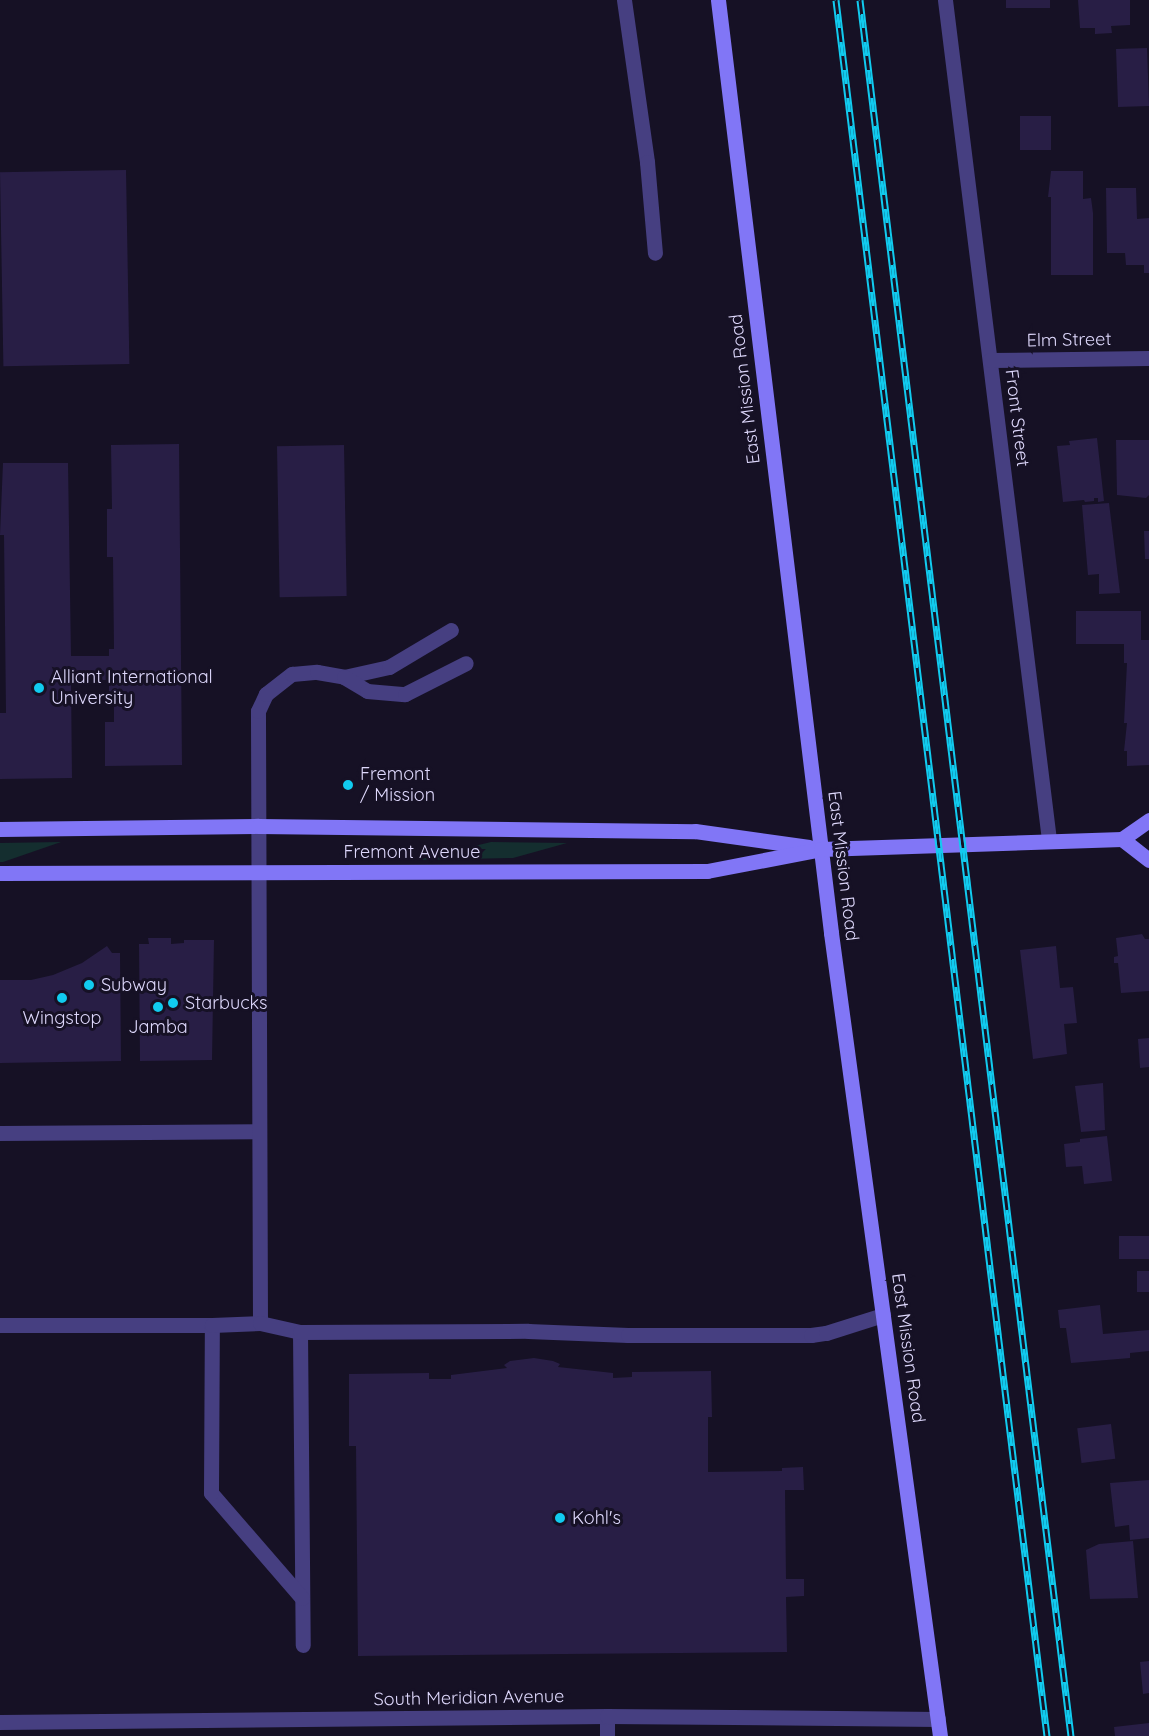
<!DOCTYPE html>
<html>
<head>
<meta charset="utf-8">
<style>
	body { margin:0 }
	#map { position:relative; width:1149px; height:1736px; overflow:hidden; background:#161125; font-family:Quicksand,sans-serif }
	div>[style] { position:absolute }
	.green>* { inset:0; background:#142e2f }
	.building>* { inset:0; background:#281e45; transform-origin:0 0 }
	.lane>* { height:15px; margin:-7.5px; padding:0 7.5px; transform-origin:7.5px; border-radius:7.5px; background:#463f81 }
	.street>* { height:15px; margin:-7.5px; padding:0 7.5px; transform-origin:7.5px; border-radius:7.5px; background:#463f81 }
	.secondary>* { height:15px; margin:-7.5px; padding:0 7.5px; transform-origin:7.5px; border-radius:7.5px; background:#8176f6 }
	.rail>* { height:7px; margin-top:-3.5px; transform-origin:0; background:repeating-linear-gradient(90deg,#161125 0 14px,#11cbef 0 28px); box-sizing:border-box; border-block:2px solid #11cbef }
	.dots>* { width:16px; height:16px; translate:-50% -50%; box-sizing:border-box; border:3px solid #161125; border-radius:50% }
	span { translate:-50% -50%; white-space:nowrap; text-align:center; line-height:1.15; -webkit-text-stroke:6px #161125; paint-order:stroke }
	.street-label { font-size:18px; color:#ded8fc }
	.poi-label { font-size:18px; color:#ded8fc }
	.left { translate:0 -50%; text-align:left }
</style>
</head>
<body>
<div id="map">
	<div class="green">
		<i style="clip-path:polygon(61px 842px,3px 862px,0 862px,0 843px)"></i>
		<i style="clip-path:polygon(491px 842px,567px 843px,513px 858px,417px 860px)"></i>
	</div>
	<div class="building">
		<i style="left:1006px;top:0;width:44px;height:8px"></i>
		<i style="clip-path:polygon(1078px 0,1130px 0,1130px 25px,1111px 26px,1112px 33px,1095px 34px,1095px 28px,1080px 28px)"></i>
		<i style="left:1147px;top:48px;width:58px;height:31px;rotate:88deg"></i>
		<i style="left:1020px;top:116px;width:31px;height:34px"></i>
		<i style="left:126px;top:170px;width:194px;height:126px;rotate:89deg"></i>
		<i style="clip-path:polygon(1051px 171px,1083px 171px,1083px 199px,1091px 198px,1093px 213px,1093px 275px,1051px 275px,1051px 197px,1048px 197px)"></i>
		<i style="clip-path:polygon(1106px 188px,1136px 188px,1137px 219px,1149px 218px,1149px 273px,1144px 273px,1144px 265px,1126px 265px,1125px 253px,1107px 253px)"></i>
		<i style="clip-path:polygon(1097px 438px,1104px 501px,1098px 502px,1098px 498px,1094px 498px,1094px 501px,1085px 502px,1084px 500px,1063px 502px,1057px 446px,1070px 445px,1069px 441px)"></i>
		<i style="clip-path:polygon(1116px 440px,1149px 440px,1149px 495px,1146px 498px,1117px 495px)"></i>
		<i style="clip-path:polygon(179px 444px,182px 765px,105px 766px,105px 722px,114px 722px,114px 694px,109px 694px,109px 680px,71px 680px,72px 778px,0 779px,0 713px,6px 713px,4px 535px,0 535px,3px 463px,68px 463px,71px 656px,109px 656px,109px 649px,114px 649px,113px 557px,107px 557px,107px 509px,112px 509px,111px 445px)"></i>
		<i style="left:344px;top:445px;width:151px;height:67px;rotate:89deg"></i>
		<i style="clip-path:polygon(1109px 503px,1120px 593px,1099px 594px,1099px 574px,1088px 575px,1082px 505px)"></i>
		<i style="clip-path:polygon(1144px 531px,1149px 531px,1149px 559px,1145px 559px)"></i>
		<i style="clip-path:polygon(1076px 611px,1141px 611px,1141px 640px,1149px 640px,1149px 765px,1127px 766px,1127px 751px,1124px 751px,1127px 723px,1124px 723px,1127px 663px,1124px 663px,1124px 644px,1076px 644px)"></i>
		<i style="clip-path:polygon(1142px 934px,1145px 939px,1149px 939px,1149px 991px,1121px 993px,1118px 963px,1114px 963px,1114px 957px,1118px 956px,1116px 938px)"></i>
		<i style="clip-path:polygon(148px 938px,171px 938px,171px 944px,184px 943px,184px 940px,214px 940px,212px 1060px,140px 1061px,139px 944px,149px 944px)"></i>
		<i style="clip-path:polygon(107px 946px,112px 953px,120px 953px,121px 1061px,0 1063px,0 980px,31px 980px,53px 975px,82px 963px)"></i>
		<i style="clip-path:polygon(1056px 946px,1060px 988px,1073px 987px,1077px 1023px,1064px 1024px,1067px 1054px,1033px 1059px,1020px 950px)"></i>
		<i style="clip-path:polygon(1149px 1038px,1149px 1067px,1140px 1068px,1138px 1039px)"></i>
		<i style="clip-path:polygon(1103px 1083px,1105px 1130px,1081px 1132px,1075px 1086px)"></i>
		<i style="clip-path:polygon(1107px 1136px,1112px 1181px,1084px 1184px,1082px 1166px,1066px 1167px,1064px 1144px,1080px 1142px,1080px 1139px)"></i>
		<i style="left:1149px;top:1236px;width:23px;height:30px;rotate:90deg"></i>
		<i style="left:1149px;top:1271px;width:21px;height:12px;rotate:90deg"></i>
		<i style="clip-path:polygon(1100px 1305px,1103px 1334px,1149px 1330px,1149px 1351px,1130px 1353px,1130px 1358px,1071px 1363px,1066px 1328px,1060px 1328px,1058px 1310px)"></i>
		<i style="clip-path:polygon(534px 1358px,553px 1361px,560px 1364px,558px 1367px,613px 1373px,613px 1378px,632px 1377px,632px 1372px,711px 1371px,712px 1417px,708px 1417px,708px 1472px,782px 1471px,782px 1468px,803px 1467px,804px 1490px,785px 1490px,786px 1579px,804px 1579px,804px 1596px,786px 1597px,787px 1652px,358px 1656px,356px 1446px,349px 1446px,349px 1374px,429px 1373px,429px 1379px,451px 1379px,451px 1375px,507px 1368px,504px 1365px,510px 1361px)"></i>
		<i style="left:1111px;top:1424px;width:35px;height:34px;rotate:83deg"></i>
		<i style="clip-path:polygon(1149px 1480px,1149px 1538px,1130px 1540px,1129px 1525px,1115px 1527px,1110px 1483px)"></i>
		<i style="clip-path:polygon(1133px 1541px,1138px 1598px,1090px 1599px,1086px 1550px,1099px 1544px)"></i>
		<i style="clip-path:polygon(1149px 1661px,1149px 1693px,1143px 1694px,1140px 1662px)"></i>
		<i style="clip-path:polygon(1149px 1723px,1149px 1736px,1115px 1736px,1114px 1727px)"></i>
	</div>
	<div class="lane">
		<i style="left:624px;top:0;width:164px;rotate:81.9deg"></i>
		<i style="left:647px;top:162px;width:91px;rotate:85deg"></i>
		<i style="left:344px;top:677px;width:46px;rotate:-12.5deg"></i>
		<i style="left:389px;top:667px;width:72px;rotate:-30.8deg"></i>
		<i style="left:0;top:1133px;width:258px;rotate:-0.4deg"></i>
		<i style="left:260px;top:1323px;width:612px;rotate:-90.19deg"></i>
		<i style="left:258px;top:711px;width:19px;rotate:-65deg"></i>
		<i style="left:266px;top:694px;width:33px;rotate:-38deg"></i>
		<i style="left:292px;top:674px;width:25px;rotate:-5deg"></i>
		<i style="left:317px;top:672px;width:27px;rotate:10deg"></i>
		<i style="left:344px;top:677px;width:27px;rotate:31deg"></i>
		<i style="left:367px;top:691px;width:38px;rotate:5deg"></i>
		<i style="left:405px;top:694px;width:68px;rotate:-26.9deg"></i>
		<i style="left:0;top:1325px;width:212px"></i>
		<i style="left:300px;top:1332px;width:313px;rotate:89.5deg"></i>
		<i style="left:302px;top:1598px;width:139px;rotate:-130.9deg"></i>
		<i style="left:211px;top:1493px;width:168px;rotate:-89.7deg"></i>
		<i style="left:212px;top:1325px;width:48px;rotate:-2.4deg"></i>
		<i style="left:260px;top:1323px;width:41px;rotate:12.7deg"></i>
		<i style="left:300px;top:1332px;width:228px;rotate:-0.3deg"></i>
		<i style="left:528px;top:1331px;width:100px;rotate:2.3deg"></i>
		<i style="left:628px;top:1335px;width:183px"></i>
		<i style="left:811px;top:1335px;width:15px;rotate:-8deg"></i>
		<i style="left:826px;top:1333px;width:60px;rotate:-17.5deg"></i>
		<i style="left:607px;top:1736px;width:20px;rotate:-90deg"></i>
	</div>
	<div class="street">
		<i style="left:945px;top:0;width:846px;rotate:82.94deg"></i>
		<i style="left:990px;top:360px;width:159px;rotate:-0.7deg"></i>
		<i style="left:0;top:1722px;width:607px;rotate:-0.57deg"></i>
		<i style="left:607px;top:1716px;width:331px;rotate:0.5deg"></i>
	</div>
	<div class="secondary">
		<i style="left:718px;top:0;width:940px;rotate:83.09deg"></i>
		<i style="left:831px;top:933px;width:810px;rotate:82.27deg"></i>
		<i style="left:0;top:829px;width:258px;rotate:-0.7deg"></i>
		<i style="left:258px;top:826px;width:437px;rotate:0.7deg"></i>
		<i style="left:695px;top:831px;width:115px;rotate:8deg"></i>
		<i style="left:1122px;top:839px;width:34px;rotate:38deg"></i>
		<i style="left:0;top:873px;width:707px;rotate:-0.16deg"></i>
		<i style="left:707px;top:871px;width:116px;rotate:-10.9deg"></i>
		<i style="left:821px;top:849px;width:301px;rotate:-1.9deg"></i>
		<i style="left:1122px;top:839px;width:33px;rotate:-35deg"></i>
	</div>
	<div class="rail">
		<i style="left:836px;top:0;width:1749px;rotate:83.07deg"></i>
		<i style="left:860px;top:0;width:1749px;rotate:83.07deg"></i>
	</div>
	<div class="dots">
		<i style="left:39px;top:688px;background:#11cbef"></i>
		<i style="left:348px;top:785px;background:#11cbef"></i>
		<i style="left:89px;top:985px;background:#11cbef"></i>
		<i style="left:62px;top:998px;background:#11cbef"></i>
		<i style="left:173px;top:1003px;background:#11cbef"></i>
		<i style="left:158px;top:1007px;background:#11cbef"></i>
		<i style="left:560px;top:1518px;background:#11cbef"></i>
	</div>
	<div class="street-label">
		<span style="left:1069px;top:340px;rotate:-1deg">Elm Street</span>
		<span style="left:745px;top:389px;rotate:-97deg">East Mission Road</span>
		<span style="left:1017px;top:418px;rotate:83deg">Front Street</span>
		<span style="left:412px;top:852px">Fremont Avenue</span>
		<span style="left:843px;top:866px;rotate:83deg">East Mission Road</span>
		<span style="left:908px;top:1348px;rotate:82deg">East Mission Road</span>
		<span style="left:469px;top:1698px;rotate:-1deg">South Meridian Avenue</span>
	</div>
	<div class="poi-label">
		<span class="left" style="left:51px;top:688px">Alliant International<br>University</span>
		<span class="left" style="left:360px;top:785px">Fremont<br>/ Mission</span>
		<span class="left" style="left:101px;top:985px">Subway</span>
		<span class="left" style="left:185px;top:1003px">Starbucks</span>
		<span style="left:62px;top:1018px">Wingstop</span>
		<span style="left:158px;top:1027px">Jamba</span>
		<span class="left" style="left:572px;top:1518px">Kohl's</span>
	</div>
</div>
</body>
</html>
